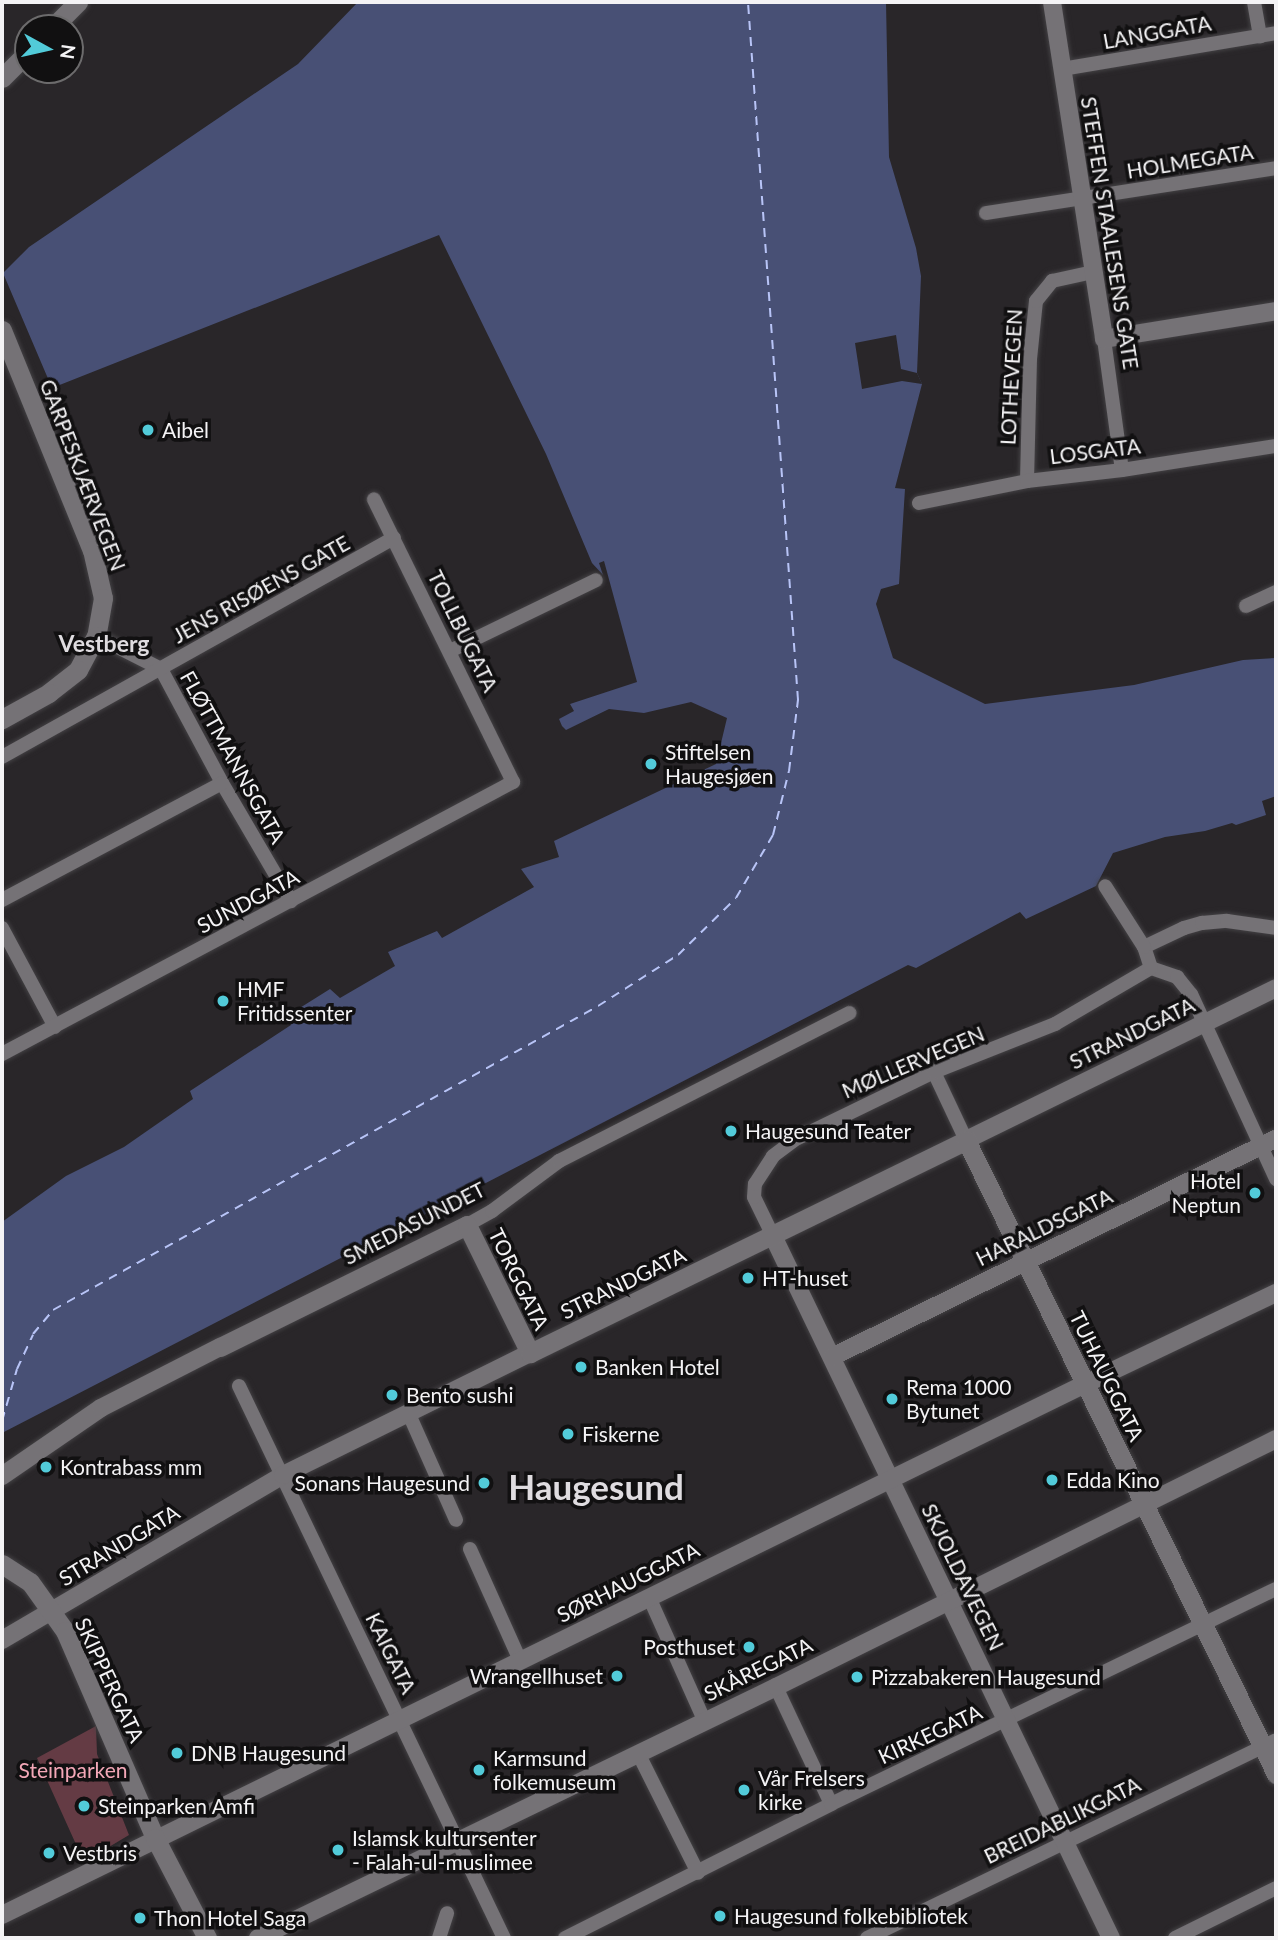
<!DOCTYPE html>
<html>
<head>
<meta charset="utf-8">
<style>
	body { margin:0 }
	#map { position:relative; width:1278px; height:1940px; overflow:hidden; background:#292629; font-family:Lato,sans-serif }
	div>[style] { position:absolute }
	.green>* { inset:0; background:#643b44 }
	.water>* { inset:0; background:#485075 }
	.pier>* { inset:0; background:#292629 }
	.ferry>* { height:2px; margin-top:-1px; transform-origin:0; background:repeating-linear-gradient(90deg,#b8c4f7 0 9px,transparent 0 16px) }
	.roads { filter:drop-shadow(0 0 2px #434144) drop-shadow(0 0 2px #434144) }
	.minor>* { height:14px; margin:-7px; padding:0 7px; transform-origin:7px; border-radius:7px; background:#757276 }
	.tertiary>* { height:18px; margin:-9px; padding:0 9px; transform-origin:9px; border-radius:9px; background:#757276 }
	.secondary>* { height:19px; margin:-9.5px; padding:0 9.5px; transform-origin:9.5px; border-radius:9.5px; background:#757276 }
	.dots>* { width:19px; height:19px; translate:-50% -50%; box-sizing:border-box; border:4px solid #111011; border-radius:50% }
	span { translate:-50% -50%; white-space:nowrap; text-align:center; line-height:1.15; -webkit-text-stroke:7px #111011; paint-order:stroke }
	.street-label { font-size:21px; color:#f4f3f5 }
	.poi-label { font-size:21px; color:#f4f3f5 }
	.left { translate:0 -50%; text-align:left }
	.right { translate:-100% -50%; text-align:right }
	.park-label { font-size:21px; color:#f3a7b7 }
	.neighbourhood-label { font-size:23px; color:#dfdce0; font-weight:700 }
	.town-label { font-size:35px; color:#dfdce0; font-weight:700 }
	.frame { position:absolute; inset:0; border:4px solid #f4f3f5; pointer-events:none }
	.north { position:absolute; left:14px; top:14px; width:70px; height:70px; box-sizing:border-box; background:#111011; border:2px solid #6c6b6c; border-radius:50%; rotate:98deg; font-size:19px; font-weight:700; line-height:28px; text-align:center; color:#f4f3f5 }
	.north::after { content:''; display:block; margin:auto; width:24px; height:32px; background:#52cbd9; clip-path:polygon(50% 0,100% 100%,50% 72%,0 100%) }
</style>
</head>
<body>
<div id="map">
	<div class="green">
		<i style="clip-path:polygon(96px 1726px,97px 1754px,129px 1835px,84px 1862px,37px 1758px)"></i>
	</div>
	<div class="water">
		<i style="clip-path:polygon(358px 2px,886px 2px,889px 157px,916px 248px,921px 276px,917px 373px,922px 384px,895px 488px,905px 489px,899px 584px,881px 589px,876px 604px,893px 658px,985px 704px,1134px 685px,1243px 660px,1276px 658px,1276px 796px,1262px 801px,1266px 815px,1236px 825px,1232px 823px,1205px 831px,1165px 837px,1113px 853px,1096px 886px,1026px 919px,1020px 912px,916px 968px,908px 965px,2px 1433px,2px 1222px,66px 1176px,124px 1147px,193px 1099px,190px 1091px,291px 1025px,287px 1016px,330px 989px,340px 998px,395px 966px,388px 952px,437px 931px,442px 938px,534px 887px,521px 869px,559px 857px,554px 841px,716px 764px,727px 718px,691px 702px,644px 713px,609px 709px,566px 730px,562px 726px,559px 719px,574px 711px,570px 704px,637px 682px,604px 561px,599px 563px,603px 575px,592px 563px,546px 454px,439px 235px,52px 388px,3px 273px,29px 247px,298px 64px)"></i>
	</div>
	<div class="pier">
		<i style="clip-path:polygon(896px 335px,901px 369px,917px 373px,922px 384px,902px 381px,862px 389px,855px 343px)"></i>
	</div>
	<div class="ferry">
		<i style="left:2px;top:1421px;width:54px;rotate:-73.9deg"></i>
		<i style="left:17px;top:1369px;width:38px;rotate:-65deg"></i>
		<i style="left:33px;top:1334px;width:31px;rotate:-50deg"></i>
		<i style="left:53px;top:1310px;width:624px;rotate:-29.15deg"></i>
		<i style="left:598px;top:1006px;width:95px;rotate:-32.5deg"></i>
		<i style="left:678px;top:955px;width:81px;rotate:-44.5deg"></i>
		<i style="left:736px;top:898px;width:73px;rotate:-59.6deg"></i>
		<i style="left:773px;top:835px;width:66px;rotate:-76deg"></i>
		<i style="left:789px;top:771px;width:72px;rotate:-82.8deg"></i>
		<i style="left:798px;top:700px;width:700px;rotate:-94.1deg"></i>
	</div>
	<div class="roads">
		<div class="minor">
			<i style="left:1254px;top:2px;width:35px;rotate:80deg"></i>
			<i style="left:1062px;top:69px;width:217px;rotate:-9.5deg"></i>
			<i style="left:986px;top:213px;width:293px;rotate:-8.8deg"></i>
			<i style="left:1104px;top:339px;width:132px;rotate:82.2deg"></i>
			<i style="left:1027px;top:481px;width:122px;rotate:-88.6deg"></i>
			<i style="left:1030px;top:359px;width:58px;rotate:-84.1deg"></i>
			<i style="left:1036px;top:301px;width:26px;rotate:-51deg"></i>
			<i style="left:1052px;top:281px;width:42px;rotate:-12.4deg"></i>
			<i style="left:919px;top:503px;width:110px;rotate:-11.5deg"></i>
			<i style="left:1027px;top:481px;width:96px;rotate:-6.6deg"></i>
			<i style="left:1122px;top:470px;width:156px;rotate:-8.9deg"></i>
			<i style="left:1246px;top:606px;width:33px;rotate:-25deg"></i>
			<i style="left:96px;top:636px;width:73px;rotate:26.9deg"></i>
			<i style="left:450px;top:651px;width:162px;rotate:-25.9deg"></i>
			<i style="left:161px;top:669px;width:129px;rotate:61.8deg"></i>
			<i style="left:222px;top:783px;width:137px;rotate:59.7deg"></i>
			<i style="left:2px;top:757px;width:449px;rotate:-29.2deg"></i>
			<i style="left:2px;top:900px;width:249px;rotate:-28deg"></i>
			<i style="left:2px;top:928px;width:112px;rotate:61.8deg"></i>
			<i style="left:1144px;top:947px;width:44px;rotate:-25.4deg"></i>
			<i style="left:1184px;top:928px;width:19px;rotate:-16deg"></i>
			<i style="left:1202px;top:923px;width:25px;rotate:-5deg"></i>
			<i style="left:1227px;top:921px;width:49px;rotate:8.1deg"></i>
			<i style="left:1151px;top:968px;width:28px;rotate:19deg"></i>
			<i style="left:1177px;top:977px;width:22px;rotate:51deg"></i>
			<i style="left:1191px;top:994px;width:204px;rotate:65.3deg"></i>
			<i style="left:2px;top:1054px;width:579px;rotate:-28.03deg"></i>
			<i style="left:513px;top:782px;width:315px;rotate:-116.2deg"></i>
			<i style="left:934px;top:1072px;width:75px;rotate:64.8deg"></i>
			<i style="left:467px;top:1225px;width:29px;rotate:-29deg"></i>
			<i style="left:492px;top:1211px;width:84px;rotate:-36.7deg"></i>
			<i style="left:559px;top:1161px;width:326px;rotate:-27deg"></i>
			<i style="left:773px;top:1236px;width:43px;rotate:-116deg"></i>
			<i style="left:754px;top:1197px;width:13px;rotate:-86deg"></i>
			<i style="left:755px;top:1184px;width:33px;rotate:-57deg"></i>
			<i style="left:773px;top:1156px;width:26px;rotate:-37deg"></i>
			<i style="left:794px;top:1140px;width:156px;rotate:-25.9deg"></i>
			<i style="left:934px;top:1072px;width:130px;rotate:-21.6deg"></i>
			<i style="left:1055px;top:1024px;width:111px;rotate:-30.3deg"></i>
			<i style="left:1151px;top:968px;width:22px;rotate:-108deg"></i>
			<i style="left:1144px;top:947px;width:72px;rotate:-122.6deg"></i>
			<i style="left:239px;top:1386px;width:612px;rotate:64.36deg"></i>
			<i style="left:408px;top:1412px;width:118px;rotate:66deg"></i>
			<i style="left:470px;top:1549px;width:122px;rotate:65.8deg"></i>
			<i style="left:649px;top:1597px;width:135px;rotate:65.9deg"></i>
			<i style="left:776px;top:1687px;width:129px;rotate:64.8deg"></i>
			<i style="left:638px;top:1753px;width:134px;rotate:63.4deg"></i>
			<i style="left:439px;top:1938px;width:26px;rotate:-72deg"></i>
			<i style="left:565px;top:1938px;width:298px;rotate:-26.7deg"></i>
			<i style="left:831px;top:1804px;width:494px;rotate:-25.8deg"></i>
			<i style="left:867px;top:1938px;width:454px;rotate:-25.8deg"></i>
			<i style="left:1175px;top:1938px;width:113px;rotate:-26.3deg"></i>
		</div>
		<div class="tertiary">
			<i style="left:1052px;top:2px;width:341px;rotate:81.2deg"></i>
			<i style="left:1104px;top:339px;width:174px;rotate:-9.2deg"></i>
			<i style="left:966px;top:1140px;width:345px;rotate:-26.1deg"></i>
			<i style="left:773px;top:1236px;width:779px;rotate:64.29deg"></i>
			<i style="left:832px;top:1357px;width:495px;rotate:-26.2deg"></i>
			<i style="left:2px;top:1476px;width:120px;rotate:-34.5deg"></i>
			<i style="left:101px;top:1408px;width:134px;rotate:-27.1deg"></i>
			<i style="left:2px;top:1640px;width:326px;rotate:-30.4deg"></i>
			<i style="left:283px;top:1475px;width:275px;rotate:-26.3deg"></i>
			<i style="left:2px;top:1915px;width:1206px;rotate:-26.12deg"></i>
			<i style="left:1085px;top:1384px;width:212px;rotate:-25.5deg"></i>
			<i style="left:258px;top:1938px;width:576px;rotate:-25.85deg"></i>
			<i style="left:776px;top:1687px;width:558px;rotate:-26.38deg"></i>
		</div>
		<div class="secondary">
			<i style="left:52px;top:28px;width:37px;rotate:-45deg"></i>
			<i style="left:2px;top:78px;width:37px;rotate:-45deg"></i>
			<i style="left:2px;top:330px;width:238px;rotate:67.8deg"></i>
			<i style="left:92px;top:550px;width:49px;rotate:77.1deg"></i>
			<i style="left:103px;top:598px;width:39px;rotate:100deg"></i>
			<i style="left:96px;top:636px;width:38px;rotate:118deg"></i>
			<i style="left:78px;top:670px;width:37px;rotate:142deg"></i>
			<i style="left:49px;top:693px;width:54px;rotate:151deg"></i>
			<i style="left:220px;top:1347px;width:275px;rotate:-26.3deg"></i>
			<i style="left:467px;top:1225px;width:143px;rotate:63.8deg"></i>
			<i style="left:530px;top:1353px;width:485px;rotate:-26deg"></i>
			<i style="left:966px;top:1140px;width:706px;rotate:63.94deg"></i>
			<i style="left:2px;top:1564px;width:33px;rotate:33deg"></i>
			<i style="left:30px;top:1582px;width:60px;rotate:54.5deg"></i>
			<i style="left:65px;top:1631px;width:226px;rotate:66.5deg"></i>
			<i style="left:155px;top:1838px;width:113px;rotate:62.5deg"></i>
		</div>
	</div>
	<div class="dots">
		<i style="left:148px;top:430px;background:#52cbd9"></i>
		<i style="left:651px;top:764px;background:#52cbd9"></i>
		<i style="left:223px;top:1001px;background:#52cbd9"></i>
		<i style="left:731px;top:1131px;background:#52cbd9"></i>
		<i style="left:1255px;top:1193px;background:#52cbd9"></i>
		<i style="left:748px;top:1278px;background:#52cbd9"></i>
		<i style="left:581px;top:1367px;background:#52cbd9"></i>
		<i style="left:392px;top:1395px;background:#52cbd9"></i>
		<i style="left:892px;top:1399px;background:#52cbd9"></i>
		<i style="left:568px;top:1434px;background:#52cbd9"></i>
		<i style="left:46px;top:1467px;background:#52cbd9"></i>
		<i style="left:1052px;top:1480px;background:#52cbd9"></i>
		<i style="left:484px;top:1483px;background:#52cbd9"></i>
		<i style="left:749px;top:1647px;background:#52cbd9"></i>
		<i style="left:617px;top:1676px;background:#52cbd9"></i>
		<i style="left:857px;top:1677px;background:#52cbd9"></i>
		<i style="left:177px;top:1753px;background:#52cbd9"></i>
		<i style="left:479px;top:1770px;background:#52cbd9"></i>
		<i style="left:744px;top:1790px;background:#52cbd9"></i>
		<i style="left:84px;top:1806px;background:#52cbd9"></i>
		<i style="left:338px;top:1850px;background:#52cbd9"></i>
		<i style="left:49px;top:1853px;background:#52cbd9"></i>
		<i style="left:720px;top:1916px;background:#52cbd9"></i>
		<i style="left:140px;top:1918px;background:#52cbd9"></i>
	</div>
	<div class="street-label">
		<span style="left:1157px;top:32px;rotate:-10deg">LANGGATA</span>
		<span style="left:1190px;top:161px;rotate:-9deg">HOLMEGATA</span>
		<span style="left:1110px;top:233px;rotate:81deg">STEFFEN STAALESENS GATE</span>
		<span style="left:1011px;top:377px;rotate:-87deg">LOTHEVEGEN</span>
		<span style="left:1095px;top:451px;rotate:-7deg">LOSGATA</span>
		<span style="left:83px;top:475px;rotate:69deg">GARPESKJÆRVEGEN</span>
		<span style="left:261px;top:589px;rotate:-29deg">JENS RISØENS GATE</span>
		<span style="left:463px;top:631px;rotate:64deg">TOLLBUGATA</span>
		<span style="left:233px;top:757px;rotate:61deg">FLØTTMANNSGATA</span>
		<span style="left:248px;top:901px;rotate:-28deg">SUNDGATA</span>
		<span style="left:1132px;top:1033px;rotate:-26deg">STRANDGATA</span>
		<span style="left:913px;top:1062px;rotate:-23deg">MØLLERVEGEN</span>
		<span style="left:414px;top:1223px;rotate:-27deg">SMEDASUNDET</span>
		<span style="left:1044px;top:1227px;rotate:-26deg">HARALDSGATA</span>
		<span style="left:519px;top:1279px;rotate:64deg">TORGGATA</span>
		<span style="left:623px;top:1283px;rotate:-26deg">STRANDGATA</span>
		<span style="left:1107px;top:1376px;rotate:64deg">TUHAUGGATA</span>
		<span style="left:119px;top:1545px;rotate:-31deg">STRANDGATA</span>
		<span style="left:963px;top:1577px;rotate:64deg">SKJOLDAVEGEN</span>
		<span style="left:628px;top:1582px;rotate:-26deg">SØRHAUGGATA</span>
		<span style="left:391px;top:1653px;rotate:64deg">KAIGATA</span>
		<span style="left:758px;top:1669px;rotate:-26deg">SKÅREGATA</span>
		<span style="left:110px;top:1680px;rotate:65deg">SKIPPERGATA</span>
		<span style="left:930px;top:1734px;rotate:-25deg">KIRKEGATA</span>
		<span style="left:1062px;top:1820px;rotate:-26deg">BREIDABLIKGATA</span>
	</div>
	<div class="poi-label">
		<span class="left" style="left:162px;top:430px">Aibel</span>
		<span class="left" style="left:665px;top:764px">Stiftelsen<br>Haugesjøen</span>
		<span class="left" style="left:237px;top:1001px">HMF<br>Fritidssenter</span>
		<span class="left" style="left:745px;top:1131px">Haugesund Teater</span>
		<span class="right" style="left:1241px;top:1193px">Hotel<br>Neptun</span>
		<span class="left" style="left:762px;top:1278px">HT-huset</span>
		<span class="left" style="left:595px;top:1367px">Banken Hotel</span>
		<span class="left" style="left:906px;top:1399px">Rema 1000<br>Bytunet</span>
		<span class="left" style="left:406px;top:1395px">Bento sushi</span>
		<span class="left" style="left:582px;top:1434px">Fiskerne</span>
		<span class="left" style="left:60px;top:1467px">Kontrabass mm</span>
		<span class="left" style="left:1066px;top:1480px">Edda Kino</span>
		<span class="right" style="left:470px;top:1483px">Sonans Haugesund</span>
		<span class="right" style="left:735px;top:1647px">Posthuset</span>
		<span class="right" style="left:603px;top:1676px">Wrangellhuset</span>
		<span class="left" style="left:871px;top:1677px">Pizzabakeren Haugesund</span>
		<span class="left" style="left:191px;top:1753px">DNB Haugesund</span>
		<span class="left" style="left:493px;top:1770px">Karmsund<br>folkemuseum</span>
		<span class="left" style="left:758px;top:1790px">Vår Frelsers<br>kirke</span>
		<span class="left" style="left:98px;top:1806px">Steinparken Amfi</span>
		<span class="left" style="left:352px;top:1850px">Islamsk kultursenter<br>- Falah-ul-muslimee</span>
		<span class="left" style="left:63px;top:1853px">Vestbris</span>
		<span class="left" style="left:734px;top:1916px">Haugesund folkebibliotek</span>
		<span class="left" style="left:154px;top:1918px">Thon Hotel Saga</span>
	</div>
	<div class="park-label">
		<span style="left:73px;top:1770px">Steinparken</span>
	</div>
	<div class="neighbourhood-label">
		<span style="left:104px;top:643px">Vestberg</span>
	</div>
	<div class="town-label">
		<span style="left:596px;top:1486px">Haugesund</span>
	</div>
	<div class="frame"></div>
	<div class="north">N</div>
</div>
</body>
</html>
